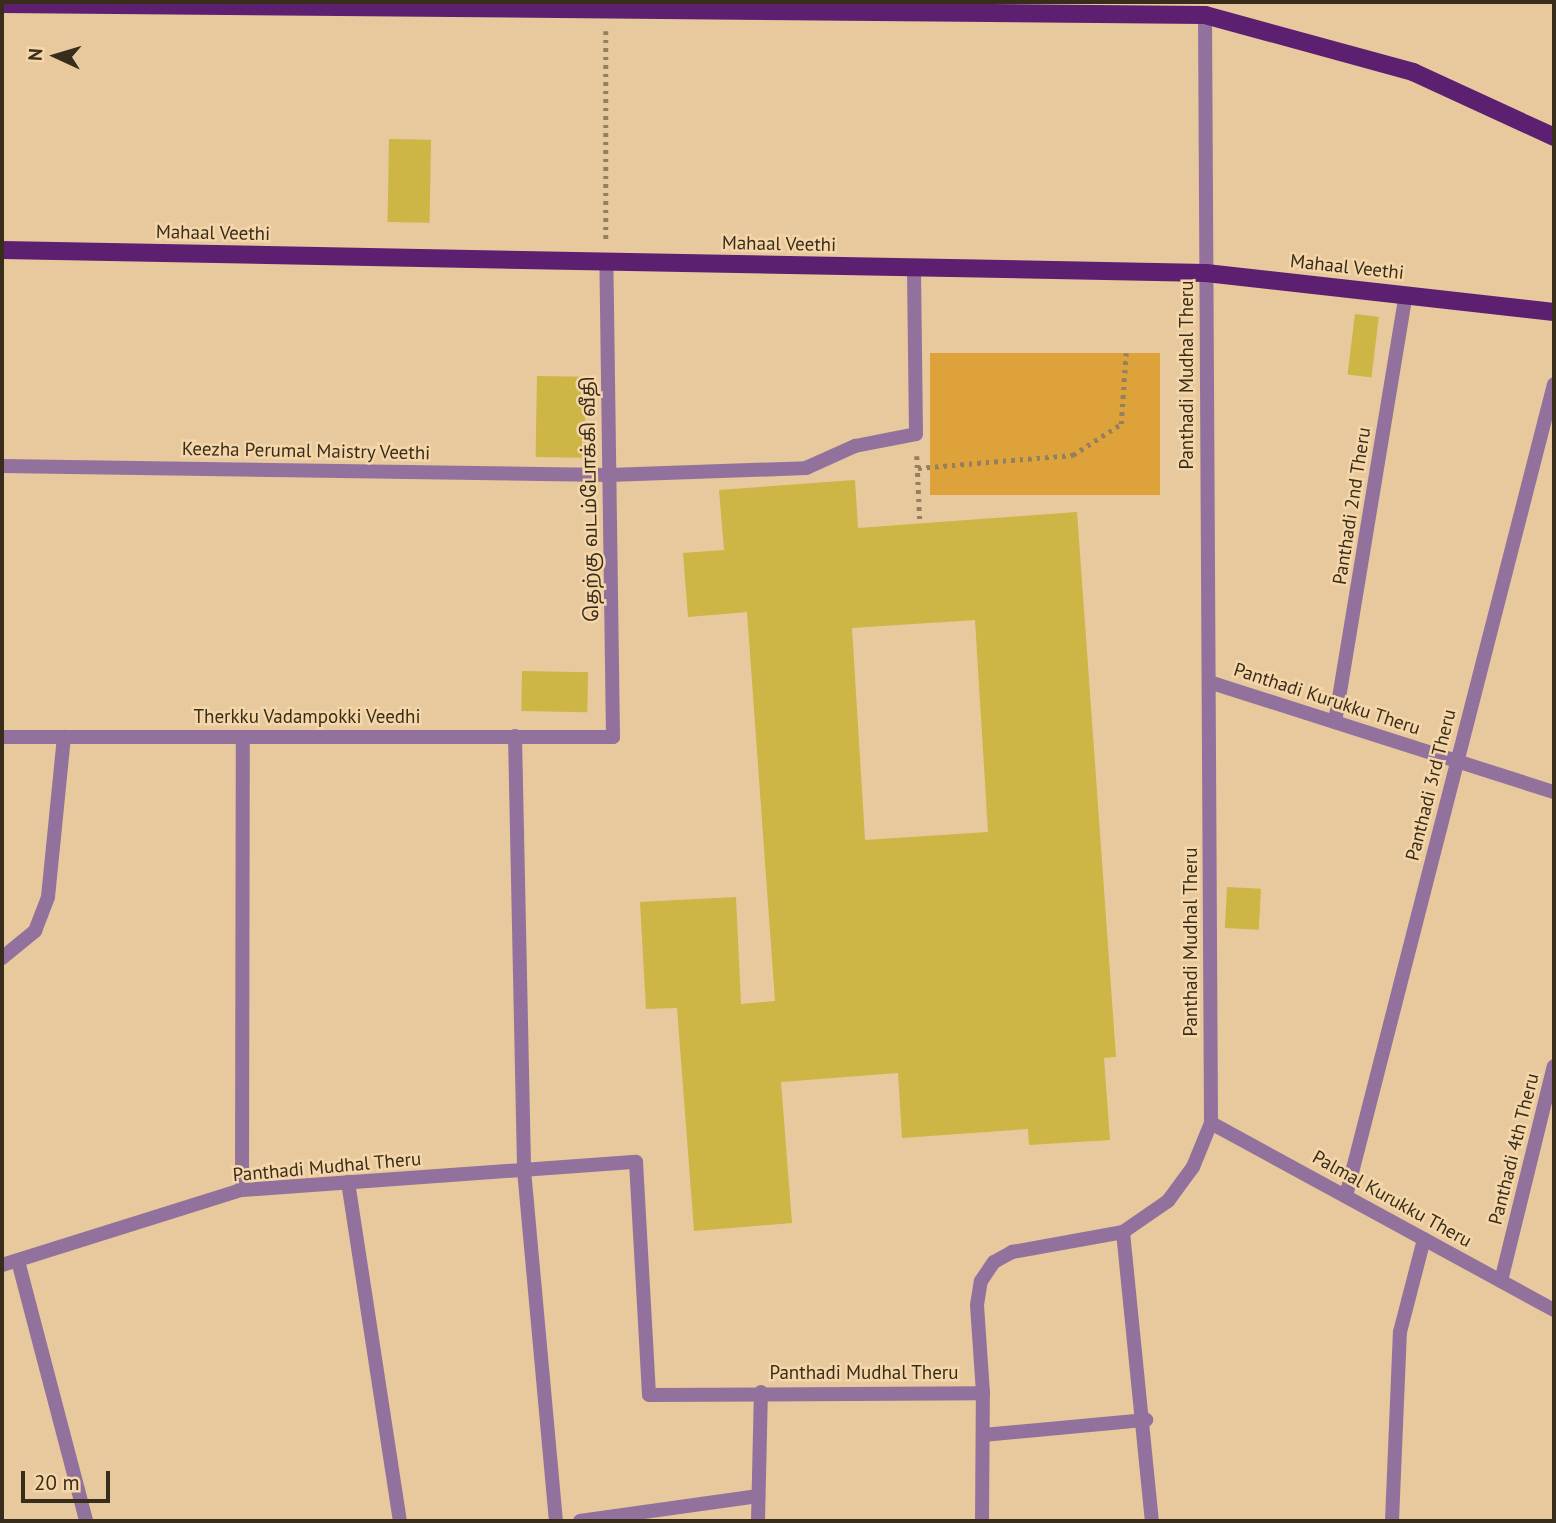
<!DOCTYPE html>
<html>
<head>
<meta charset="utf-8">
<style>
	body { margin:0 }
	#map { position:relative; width:1556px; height:1523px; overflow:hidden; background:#e7c99d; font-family:"PT Sans","Noto Sans Tamil",sans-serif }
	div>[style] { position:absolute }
	.green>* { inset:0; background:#dea23a; transform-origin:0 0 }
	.building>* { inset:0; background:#cdb546; transform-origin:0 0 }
	.path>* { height:4.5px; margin-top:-2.25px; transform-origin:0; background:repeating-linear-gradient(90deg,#947f5f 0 3.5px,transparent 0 8.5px) }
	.service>* { height:14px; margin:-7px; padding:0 7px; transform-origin:7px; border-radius:7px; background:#92729d }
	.minor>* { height:14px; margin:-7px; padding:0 7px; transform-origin:7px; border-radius:7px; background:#92729d }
	.tertiary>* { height:14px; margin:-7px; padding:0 7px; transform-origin:7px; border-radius:7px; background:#92729d }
	.primary>* { height:18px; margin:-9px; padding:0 9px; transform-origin:9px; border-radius:9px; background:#5d1f70 }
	span { translate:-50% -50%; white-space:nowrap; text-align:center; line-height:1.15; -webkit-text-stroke:5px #f4d6a9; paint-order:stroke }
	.street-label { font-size:19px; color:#382d1b }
	.frame { position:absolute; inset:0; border:4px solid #382d1b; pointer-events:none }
	.north { position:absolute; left:21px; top:21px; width:70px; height:70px; -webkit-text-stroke:5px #f4d6a9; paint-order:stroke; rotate:274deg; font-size:19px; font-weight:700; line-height:28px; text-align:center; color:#382d1b }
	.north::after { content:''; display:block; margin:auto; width:24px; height:32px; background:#382d1b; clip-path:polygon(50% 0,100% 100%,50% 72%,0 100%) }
	.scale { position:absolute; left:21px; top:1471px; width:89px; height:32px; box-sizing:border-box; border:4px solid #382d1b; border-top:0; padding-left:9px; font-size:21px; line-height:24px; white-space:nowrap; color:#382d1b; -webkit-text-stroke:5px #f4d6a9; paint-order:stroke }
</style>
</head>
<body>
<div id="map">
	<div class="green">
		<i style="left:1160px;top:353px;width:142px;height:230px;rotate:90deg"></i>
	</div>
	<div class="building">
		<i style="left:389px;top:139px;width:42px;height:83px;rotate:1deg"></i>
		<i style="left:1355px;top:314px;width:24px;height:61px;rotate:7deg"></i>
		<i style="left:537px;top:376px;width:49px;height:81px;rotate:1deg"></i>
		<i style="clip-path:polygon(evenodd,855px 480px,858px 528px,1077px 512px,1116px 1057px,1104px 1058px,1110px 1140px,1029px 1145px,1028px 1129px,902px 1138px,898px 1073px,781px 1082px,792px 1223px,694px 1231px,677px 1008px,646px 1009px,640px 902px,736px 897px,741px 1004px,775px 1001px,747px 612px,688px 617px,683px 553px,724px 550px,719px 490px,855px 480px,975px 620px,988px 832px,865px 840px,852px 628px,975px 620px)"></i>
		<i style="left:522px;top:671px;width:66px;height:40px;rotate:1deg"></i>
		<i style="left:1227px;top:887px;width:34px;height:41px;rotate:3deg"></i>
	</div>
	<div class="path">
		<i style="left:606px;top:31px;width:209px;rotate:90deg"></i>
		<i style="left:917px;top:456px;width:67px;rotate:87.4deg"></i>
		<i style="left:918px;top:468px;width:156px;rotate:-4.8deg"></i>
		<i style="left:1073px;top:455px;width:57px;rotate:-32.9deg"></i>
		<i style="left:1121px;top:424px;width:71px;rotate:-86deg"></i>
	</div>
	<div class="service">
		<i style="left:609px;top:475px;width:197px;rotate:-2deg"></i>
		<i style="left:806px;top:468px;width:54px;rotate:-24.2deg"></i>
		<i style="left:855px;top:446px;width:62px;rotate:-11.1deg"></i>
		<i style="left:916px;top:434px;width:167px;rotate:-90.7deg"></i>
	</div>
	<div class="minor">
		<i style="left:2px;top:466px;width:607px;rotate:0.85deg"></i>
		<i style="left:1209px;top:682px;width:362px;rotate:17.7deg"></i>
		<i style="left:1335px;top:722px;width:433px;rotate:-80.6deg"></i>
		<i style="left:515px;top:736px;width:434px;rotate:88.8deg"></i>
		<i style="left:524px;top:1170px;width:352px;rotate:84.8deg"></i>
		<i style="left:2px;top:958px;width:43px;rotate:-39.3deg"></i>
		<i style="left:35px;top:931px;width:36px;rotate:-69deg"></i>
		<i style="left:48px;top:897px;width:161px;rotate:-84.3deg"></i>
		<i style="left:1211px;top:1123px;width:391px;rotate:28.6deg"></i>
		<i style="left:348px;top:1182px;width:343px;rotate:81.3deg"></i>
		<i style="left:242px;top:1190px;width:453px;rotate:-89.9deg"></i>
		<i style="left:1346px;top:1196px;width:838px;rotate:-75.63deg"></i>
		<i style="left:1123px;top:1232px;width:290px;rotate:84.3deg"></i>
		<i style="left:18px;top:1261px;width:269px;rotate:75.3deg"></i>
		<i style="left:2px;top:1265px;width:251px;rotate:-17.4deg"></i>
		<i style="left:242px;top:1190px;width:395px;rotate:-4.1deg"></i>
		<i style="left:636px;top:1162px;width:233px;rotate:86.8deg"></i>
		<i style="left:649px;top:1395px;width:334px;rotate:-0.3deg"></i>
		<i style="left:983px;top:1393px;width:88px;rotate:-93.9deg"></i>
		<i style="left:977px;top:1305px;width:24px;rotate:-81deg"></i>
		<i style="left:981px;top:1281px;width:23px;rotate:-56deg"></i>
		<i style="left:994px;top:1262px;width:21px;rotate:-29deg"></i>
		<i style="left:1012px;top:1252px;width:113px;rotate:-10.2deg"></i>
		<i style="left:1123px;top:1232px;width:55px;rotate:-34.6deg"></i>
		<i style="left:1168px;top:1201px;width:42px;rotate:-53.7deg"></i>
		<i style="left:1193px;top:1167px;width:48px;rotate:-67.8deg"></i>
		<i style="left:1211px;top:1123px;width:1108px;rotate:-90.31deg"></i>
		<i style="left:1501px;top:1281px;width:221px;rotate:-76.2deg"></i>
		<i style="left:983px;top:1435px;width:164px;rotate:-5.3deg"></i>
		<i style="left:580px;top:1521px;width:180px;rotate:-8deg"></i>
		<i style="left:758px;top:1521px;width:129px;rotate:-88.7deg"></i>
		<i style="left:982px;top:1521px;width:128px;rotate:-89.6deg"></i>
		<i style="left:1392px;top:1521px;width:189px;rotate:-87.6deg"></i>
		<i style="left:1400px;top:1332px;width:96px;rotate:-75.5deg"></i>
	</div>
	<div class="tertiary">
		<i style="left:2px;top:737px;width:611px"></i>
		<i style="left:613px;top:737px;width:475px;rotate:-90.8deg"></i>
	</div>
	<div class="primary">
		<i style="left:2px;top:4px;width:1203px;rotate:0.52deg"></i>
		<i style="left:1205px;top:15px;width:216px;rotate:15.3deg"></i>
		<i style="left:1413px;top:72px;width:155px;rotate:24.7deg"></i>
		<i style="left:2px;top:250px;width:1204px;rotate:1.09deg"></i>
		<i style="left:1206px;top:273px;width:350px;rotate:6.4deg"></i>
	</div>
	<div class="street-label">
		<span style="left:213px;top:233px;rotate:1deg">Mahaal Veethi</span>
		<span style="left:779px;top:244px;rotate:1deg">Mahaal Veethi</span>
		<span style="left:1347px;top:267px;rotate:6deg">Mahaal Veethi</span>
		<span style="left:1187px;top:375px;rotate:-90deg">Panthadi Mudhal Theru</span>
		<span style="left:306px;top:451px;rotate:1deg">Keezha Perumal Maistry Veethi</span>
		<span style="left:590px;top:499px;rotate:-91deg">தெற்கு வடம்போக்கி வீதி</span>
		<span style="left:1352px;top:506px;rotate:-81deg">Panthadi 2nd Theru</span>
		<span style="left:1327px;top:699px;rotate:18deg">Panthadi Kurukku Theru</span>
		<span style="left:307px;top:717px">Therkku Vadampokki Veedhi</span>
		<span style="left:1431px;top:785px;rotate:-76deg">Panthadi 3rd Theru</span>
		<span style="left:1191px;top:942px;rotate:-90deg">Panthadi Mudhal Theru</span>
		<span style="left:1514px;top:1149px;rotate:-76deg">Panthadi 4th Theru</span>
		<span style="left:327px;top:1167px;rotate:-5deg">Panthadi Mudhal Theru</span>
		<span style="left:1392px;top:1199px;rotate:29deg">Palmal Kurukku Theru</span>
		<span style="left:864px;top:1373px">Panthadi Mudhal Theru</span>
	</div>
	<div class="frame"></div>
	<div class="north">N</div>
	<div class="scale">20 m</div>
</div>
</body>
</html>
